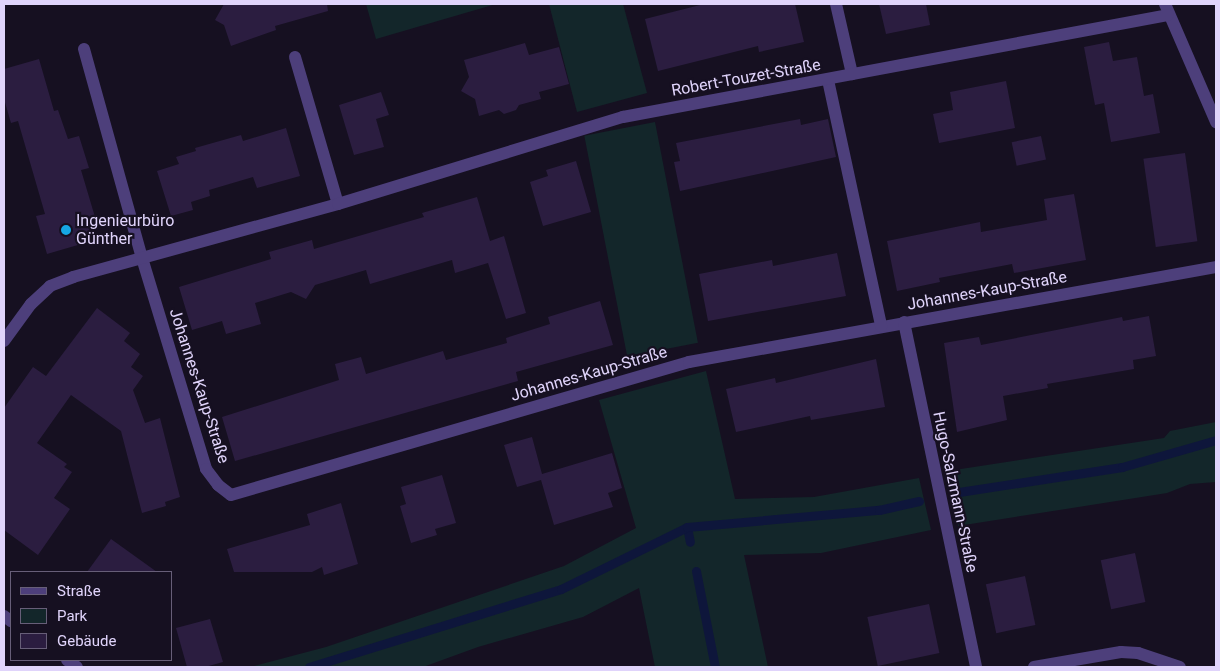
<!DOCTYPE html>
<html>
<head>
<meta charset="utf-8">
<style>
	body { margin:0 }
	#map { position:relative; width:1220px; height:671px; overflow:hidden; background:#161021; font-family:Roboto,sans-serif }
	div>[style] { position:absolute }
	.green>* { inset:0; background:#13262a; transform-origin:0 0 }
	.stream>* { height:9px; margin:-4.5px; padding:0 4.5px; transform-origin:4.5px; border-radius:4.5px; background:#0e163b }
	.building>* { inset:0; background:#2b1d40; transform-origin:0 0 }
	.minor>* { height:12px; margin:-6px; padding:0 6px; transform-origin:6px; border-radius:6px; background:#4d3f7b }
	.dots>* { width:14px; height:14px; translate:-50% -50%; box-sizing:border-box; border:2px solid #161021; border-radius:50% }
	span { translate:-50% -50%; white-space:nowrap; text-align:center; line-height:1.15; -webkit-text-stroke:4.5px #161021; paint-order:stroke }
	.street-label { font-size:16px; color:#e0d4fb }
	.poi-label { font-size:16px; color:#e0d4fb }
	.left { translate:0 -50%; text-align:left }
	.frame { position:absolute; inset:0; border:5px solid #e0d4fb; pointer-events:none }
	.legend { position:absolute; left:10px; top:571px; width:162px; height:90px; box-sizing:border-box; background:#161021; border:1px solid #675e78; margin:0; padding:6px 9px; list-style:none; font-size:15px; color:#e0d4fb }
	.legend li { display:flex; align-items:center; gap:10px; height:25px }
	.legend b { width:25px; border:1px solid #675e78 }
</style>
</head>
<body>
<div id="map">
	<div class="green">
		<i style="clip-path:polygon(366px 4px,496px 4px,376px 39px)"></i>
		<i style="clip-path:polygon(549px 4px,623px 4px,647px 93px,577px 112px)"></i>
		<i style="left:655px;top:122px;width:225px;height:72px;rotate:79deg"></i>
		<i style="clip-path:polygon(706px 371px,735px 499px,814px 497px,919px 478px,931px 530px,821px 553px,744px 555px,768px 667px,655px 667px,639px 588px,583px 617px,478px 647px,423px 667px,250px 667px,326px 647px,564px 566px,636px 528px,599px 400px)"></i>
		<i style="clip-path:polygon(1216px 422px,1216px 482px,1190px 484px,1167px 493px,958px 526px,948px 471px,1164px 438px,1170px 431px)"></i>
	</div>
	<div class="stream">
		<i style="left:959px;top:492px;width:165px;rotate:-8.7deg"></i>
		<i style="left:1122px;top:467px;width:98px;rotate:-16deg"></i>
		<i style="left:687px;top:527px;width:15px;rotate:79deg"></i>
		<i style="left:696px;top:571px;width:98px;rotate:78.8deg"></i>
		<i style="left:309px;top:667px;width:264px;rotate:-17.2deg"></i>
		<i style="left:561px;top:589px;width:140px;rotate:-26.2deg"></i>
		<i style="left:687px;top:527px;width:193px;rotate:-5.1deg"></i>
		<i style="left:879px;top:510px;width:41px;rotate:-12.7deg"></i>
	</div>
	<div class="building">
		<i style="clip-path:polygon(224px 4px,327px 4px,328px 11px,275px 26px,276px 30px,231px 46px,224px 25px,215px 20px)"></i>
		<i style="clip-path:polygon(704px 4px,795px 4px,804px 42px,759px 52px,758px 46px,658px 71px,645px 19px)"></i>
		<i style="clip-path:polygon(879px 4px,926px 4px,930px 25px,886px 34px)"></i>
		<i style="clip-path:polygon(1109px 42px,1113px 61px,1137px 57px,1144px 96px,1153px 94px,1160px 133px,1111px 142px,1104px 103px,1095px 105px,1084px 47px)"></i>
		<i style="clip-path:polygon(525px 43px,529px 55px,559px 47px,569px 84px,539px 92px,541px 99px,519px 105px,516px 110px,504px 114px,499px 110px,479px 116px,475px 99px,461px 91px,469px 77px,464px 60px)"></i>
		<i style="clip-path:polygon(39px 59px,54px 111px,58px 110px,68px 139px,79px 136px,89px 168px,81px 170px,95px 217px,89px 219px,95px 240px,47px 254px,36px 216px,45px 214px,18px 121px,11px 123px,4px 99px,4px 69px)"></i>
		<i style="clip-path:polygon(1006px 81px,1015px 128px,939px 143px,933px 114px,953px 110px,950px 92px)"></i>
		<i style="clip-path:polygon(381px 92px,389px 115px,376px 119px,384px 147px,354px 155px,339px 105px)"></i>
		<i style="clip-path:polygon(800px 119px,801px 125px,828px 119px,836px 157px,680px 191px,674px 162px,680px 161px,676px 143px)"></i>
		<i style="clip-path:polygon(286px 128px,300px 176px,257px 188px,253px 177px,209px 190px,210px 196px,191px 202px,193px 210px,171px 216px,157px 171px,179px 164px,176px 157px,196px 151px,195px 148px,241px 135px,243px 141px)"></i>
		<i style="left:1041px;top:136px;width:24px;height:30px;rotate:78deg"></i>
		<i style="left:1185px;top:153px;width:89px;height:42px;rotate:82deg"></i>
		<i style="clip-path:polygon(576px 161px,591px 212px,543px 226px,530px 182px,548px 176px,546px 170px)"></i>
		<i style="clip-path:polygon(1074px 194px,1086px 260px,1014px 273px,1012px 264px,939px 278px,940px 282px,897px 291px,887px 241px,980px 222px,981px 232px,1047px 220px,1044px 199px)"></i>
		<i style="clip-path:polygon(477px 197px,490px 241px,504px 236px,526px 313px,506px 319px,488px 263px,455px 273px,452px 260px,370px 284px,366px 270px,315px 285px,306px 299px,291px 292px,255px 303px,261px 324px,226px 334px,222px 321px,192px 330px,179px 287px,271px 259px,269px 252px,312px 240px,314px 249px,424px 217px,422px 213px)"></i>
		<i style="clip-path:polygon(837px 253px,846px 296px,708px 321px,699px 274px,772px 260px,773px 266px)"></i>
		<i style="clip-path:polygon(600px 301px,613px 345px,516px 372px,518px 381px,235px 461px,222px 417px,339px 380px,335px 364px,361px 357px,366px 374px,443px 351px,446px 360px,507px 343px,506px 338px,550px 324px,548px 317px)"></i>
		<i style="clip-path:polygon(97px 308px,130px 333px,124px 341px,140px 354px,131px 367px,143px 376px,133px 390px,145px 423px,160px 418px,180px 497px,165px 502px,166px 506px,142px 513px,121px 431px,71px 395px,37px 443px,67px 464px,64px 467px,72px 472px,54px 498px,70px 509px,38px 555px,4px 530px,4px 408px,33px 367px,46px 376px)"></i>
		<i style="clip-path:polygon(1149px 316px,1156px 356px,1133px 360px,1134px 369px,1047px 384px,1048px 388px,1003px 396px,1007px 420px,957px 432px,944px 343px,979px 337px,981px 345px,1122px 317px,1123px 321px)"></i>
		<i style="clip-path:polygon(876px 359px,885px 407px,811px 420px,810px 416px,736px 432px,726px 389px,775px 378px,776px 383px)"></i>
		<i style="clip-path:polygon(532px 437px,542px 474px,612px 453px,622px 488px,608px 493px,613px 507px,554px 525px,541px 480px,517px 487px,504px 445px)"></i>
		<i style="clip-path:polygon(442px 475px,456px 523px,435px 529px,437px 535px,411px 543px,400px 506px,406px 504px,401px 487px)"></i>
		<i style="clip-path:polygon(341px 503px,358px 564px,324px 575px,322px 567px,312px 572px,234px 572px,227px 549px,310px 525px,307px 514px)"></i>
		<i style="clip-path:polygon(111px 539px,157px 572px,87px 572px)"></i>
		<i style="left:1135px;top:553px;width:50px;height:35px;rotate:78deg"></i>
		<i style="left:1025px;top:576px;width:50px;height:40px;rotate:78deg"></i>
		<i style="left:929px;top:604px;width:50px;height:63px;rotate:78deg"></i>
		<i style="clip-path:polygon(210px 619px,223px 662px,205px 667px,187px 667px,176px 628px)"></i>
	</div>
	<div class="minor">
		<i style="left:836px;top:4px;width:72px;rotate:77.1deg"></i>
		<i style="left:1165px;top:4px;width:129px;rotate:66.6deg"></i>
		<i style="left:84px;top:49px;width:217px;rotate:74.5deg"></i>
		<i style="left:142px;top:258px;width:220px;rotate:73.1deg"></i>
		<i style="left:206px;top:469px;width:20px;rotate:53deg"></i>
		<i style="left:218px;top:485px;width:16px;rotate:38deg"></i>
		<i style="left:231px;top:495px;width:477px;rotate:-16.2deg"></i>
		<i style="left:689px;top:362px;width:535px;rotate:-10.22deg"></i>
		<i style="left:295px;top:57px;width:153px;rotate:73.7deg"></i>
		<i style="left:828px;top:80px;width:252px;rotate:77.8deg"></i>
		<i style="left:904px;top:322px;width:352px;rotate:78.2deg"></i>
		<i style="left:4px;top:341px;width:46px;rotate:-53.9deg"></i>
		<i style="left:31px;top:304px;width:26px;rotate:-43deg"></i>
		<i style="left:50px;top:286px;width:25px;rotate:-21deg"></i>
		<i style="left:73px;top:277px;width:275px;rotate:-15.4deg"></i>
		<i style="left:338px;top:204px;width:298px;rotate:-17deg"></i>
		<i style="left:623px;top:117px;width:554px;rotate:-10.6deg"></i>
		<i style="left:4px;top:616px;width:9px;rotate:36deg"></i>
		<i style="left:67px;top:660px;width:12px;rotate:35deg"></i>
		<i style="left:1034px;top:667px;width:88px;rotate:-9.8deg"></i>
		<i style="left:1121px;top:652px;width:17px;rotate:3deg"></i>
		<i style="left:1138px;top:653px;width:44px;rotate:18.4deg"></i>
	</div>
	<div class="dots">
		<i style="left:66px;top:230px;background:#16a7e4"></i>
	</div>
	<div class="street-label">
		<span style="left:746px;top:78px;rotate:-10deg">Robert-Touzet-Straße</span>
		<span style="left:987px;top:291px;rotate:-10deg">Johannes-Kaup-Straße</span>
		<span style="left:589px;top:374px;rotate:-16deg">Johannes-Kaup-Straße</span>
		<span style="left:199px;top:386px;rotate:72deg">Johannes-Kaup-Straße</span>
		<span style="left:955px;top:492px;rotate:78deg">Hugo-Salzmann-Straße</span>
	</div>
	<div class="poi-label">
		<span class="left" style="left:76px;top:230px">Ingenieurbüro<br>Günther</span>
	</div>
	<div class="frame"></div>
	<ul class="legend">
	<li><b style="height:6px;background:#4d3f7b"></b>Straße</li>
	<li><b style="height:14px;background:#13262a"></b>Park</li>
	<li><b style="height:14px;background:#2b1d40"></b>Gebäude</li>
	</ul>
</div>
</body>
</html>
